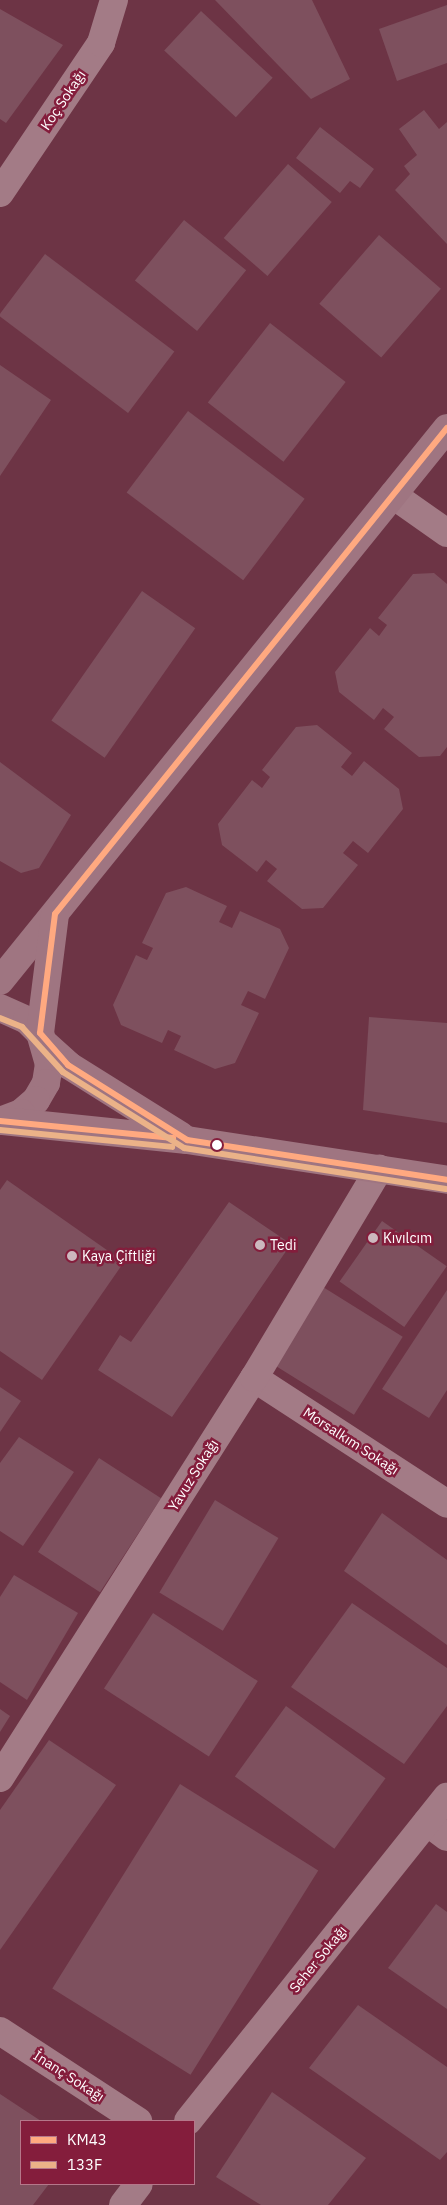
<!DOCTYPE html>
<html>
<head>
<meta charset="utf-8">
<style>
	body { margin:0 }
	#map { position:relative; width:447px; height:2205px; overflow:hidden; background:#6d3445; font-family:"IBM Plex Sans",sans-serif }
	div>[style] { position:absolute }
	.building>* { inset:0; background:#7e505e; transform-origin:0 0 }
	.street>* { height:28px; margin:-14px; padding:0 14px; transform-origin:14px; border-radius:14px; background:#a37b86 }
	.secondary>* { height:28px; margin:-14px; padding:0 14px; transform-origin:14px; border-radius:14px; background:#9f7581 }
	.bus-1>* { height:6px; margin:-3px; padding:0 3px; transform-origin:3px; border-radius:3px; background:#ffa980 }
	.bus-2>* { height:6px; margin:-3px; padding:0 3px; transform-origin:3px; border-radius:3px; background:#ebb288 }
	.dots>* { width:14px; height:14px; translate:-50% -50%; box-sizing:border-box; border:2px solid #841d3c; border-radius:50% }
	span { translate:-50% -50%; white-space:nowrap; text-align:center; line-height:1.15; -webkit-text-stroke:5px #841d3c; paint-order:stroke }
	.street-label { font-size:14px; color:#fff }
	.poi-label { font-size:14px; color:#fff }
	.left { translate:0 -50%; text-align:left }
	.legend { position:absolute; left:20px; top:2120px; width:175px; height:65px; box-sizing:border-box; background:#841d3c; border:1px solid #b5778a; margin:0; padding:6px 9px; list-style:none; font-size:15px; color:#fff }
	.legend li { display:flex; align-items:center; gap:10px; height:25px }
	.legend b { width:25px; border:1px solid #b5778a }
</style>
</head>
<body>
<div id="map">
	<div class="building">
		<i style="clip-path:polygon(215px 0,312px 0,350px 79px,311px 99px)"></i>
		<i style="clip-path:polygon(447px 5px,447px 63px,397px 81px,379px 29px)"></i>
		<i style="clip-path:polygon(0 9px,63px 45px,6px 123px,0 119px)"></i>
		<i style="left:201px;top:11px;width:98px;height:54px;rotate:43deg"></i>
		<i style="clip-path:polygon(424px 110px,439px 129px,447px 122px,447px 244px,395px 190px,410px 174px,404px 166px,417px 155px,399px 129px)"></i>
		<i style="clip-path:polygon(320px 127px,374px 169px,360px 188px,350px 181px,340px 193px,296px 158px)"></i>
		<i style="left:288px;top:164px;width:58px;height:98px;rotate:41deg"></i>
		<i style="left:184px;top:220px;width:80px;height:78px;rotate:39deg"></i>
		<i style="left:379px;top:235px;width:82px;height:91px;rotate:41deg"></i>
		<i style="left:45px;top:254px;width:162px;height:77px;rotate:37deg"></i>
		<i style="left:270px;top:323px;width:96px;height:101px;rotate:38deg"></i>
		<i style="clip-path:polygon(0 365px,51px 400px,0 476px)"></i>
		<i style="left:188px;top:411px;width:146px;height:102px;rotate:37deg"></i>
		<i style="clip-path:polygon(434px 573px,447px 584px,447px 747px,440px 756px,419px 757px,384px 729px,394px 717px,383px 708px,374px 720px,339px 692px,335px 672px,370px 628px,379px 636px,387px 625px,378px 618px,413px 574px)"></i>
		<i style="left:142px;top:591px;width:65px;height:158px;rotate:35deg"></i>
		<i style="clip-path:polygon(317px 725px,352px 753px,341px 767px,352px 776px,364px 761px,399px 789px,403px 809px,368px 853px,353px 841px,343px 853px,358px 865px,323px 908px,302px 909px,267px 881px,277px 869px,266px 860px,257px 872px,222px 845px,218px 824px,252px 780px,262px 788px,270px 777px,262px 770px,296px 727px)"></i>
		<i style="clip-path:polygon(0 762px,71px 815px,39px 868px,21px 873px,0 861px)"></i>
		<i style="clip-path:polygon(186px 887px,227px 906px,219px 922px,232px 928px,240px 911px,280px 929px,289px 948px,265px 999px,248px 991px,241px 1005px,259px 1013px,235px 1063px,215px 1069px,174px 1050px,181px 1036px,168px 1030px,162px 1043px,121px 1025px,113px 1005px,136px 955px,147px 960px,153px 948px,142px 943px,166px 893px)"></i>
		<i style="clip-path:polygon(369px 1017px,447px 1023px,447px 1123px,363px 1110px)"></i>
		<i style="clip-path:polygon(7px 1180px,124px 1262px,42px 1380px,0 1351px,0 1190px)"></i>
		<i style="clip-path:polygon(229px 1202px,291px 1244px,172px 1417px,98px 1370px,120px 1335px,131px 1342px)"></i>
		<i style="left:382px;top:1221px;width:79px;height:74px;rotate:35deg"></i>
		<i style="left:323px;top:1287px;width:94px;height:92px;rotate:32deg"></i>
		<i style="clip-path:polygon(447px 1290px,447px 1390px,429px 1418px,382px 1389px)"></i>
		<i style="clip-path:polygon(0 1387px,21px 1401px,0 1432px)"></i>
		<i style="clip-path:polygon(19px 1437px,74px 1472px,23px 1546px,0 1531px,0 1463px)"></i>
		<i style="left:99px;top:1458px;width:74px;height:112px;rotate:33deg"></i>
		<i style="left:215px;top:1500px;width:74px;height:108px;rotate:31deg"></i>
		<i style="clip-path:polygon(382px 1513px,447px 1560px,447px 1645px,344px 1571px)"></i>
		<i style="clip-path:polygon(14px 1575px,78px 1613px,27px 1700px,0 1682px,0 1597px)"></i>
		<i style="clip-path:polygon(352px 1603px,447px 1668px,447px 1706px,404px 1764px,291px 1687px)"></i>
		<i style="left:153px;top:1613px;width:125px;height:90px;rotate:33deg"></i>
		<i style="left:286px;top:1706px;width:123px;height:87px;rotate:36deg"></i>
		<i style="clip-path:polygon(0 1709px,10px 1716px,0 1732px)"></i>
		<i style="clip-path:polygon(49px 1740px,116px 1785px,0 1950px,0 1810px)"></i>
		<i style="left:180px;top:1784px;width:163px;height:241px;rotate:32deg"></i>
		<i style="clip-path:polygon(436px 1904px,447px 1912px,447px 2009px,388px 1968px)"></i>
		<i style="clip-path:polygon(358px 2005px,447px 2067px,447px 2152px,440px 2160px,309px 2068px)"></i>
		<i style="clip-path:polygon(272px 2092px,366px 2158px,328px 2205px,261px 2205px,216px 2177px)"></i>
		<i style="clip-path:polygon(0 2094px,41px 2121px,21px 2121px,21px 2184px,49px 2184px,33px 2205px,0 2205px)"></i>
	</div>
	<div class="street">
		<i style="left:0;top:193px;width:181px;rotate:-56deg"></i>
		<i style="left:101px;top:43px;width:45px;rotate:-73.2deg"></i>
		<i style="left:393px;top:495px;width:66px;rotate:35.1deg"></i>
		<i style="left:254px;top:1378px;width:230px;rotate:33.1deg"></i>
		<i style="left:0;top:1778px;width:474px;rotate:-57.6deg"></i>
		<i style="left:254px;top:1378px;width:244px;rotate:-59.1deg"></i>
		<i style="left:427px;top:1822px;width:25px;rotate:37deg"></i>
		<i style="left:0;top:2031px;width:165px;rotate:33.1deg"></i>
		<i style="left:188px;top:2121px;width:415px;rotate:-51.4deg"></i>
		<i style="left:123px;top:2205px;width:26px;rotate:-53deg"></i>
	</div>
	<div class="secondary">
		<i style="left:0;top:981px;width:711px;rotate:-51.05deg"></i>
		<i style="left:0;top:1008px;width:30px;rotate:24deg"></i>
		<i style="left:27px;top:1020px;width:18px;rotate:45deg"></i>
		<i style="left:40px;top:1033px;width:32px;rotate:74deg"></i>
		<i style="left:49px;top:1064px;width:19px;rotate:99deg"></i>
		<i style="left:46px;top:1083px;width:20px;rotate:120deg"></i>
		<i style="left:36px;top:1100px;width:20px;rotate:139deg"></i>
		<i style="left:21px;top:1113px;width:22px;rotate:159deg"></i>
		<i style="left:40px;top:1033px;width:120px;rotate:-82.8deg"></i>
		<i style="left:45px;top:1044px;width:31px;rotate:42deg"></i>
		<i style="left:68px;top:1065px;width:133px;rotate:32.1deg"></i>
		<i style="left:3px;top:1121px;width:185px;rotate:5.9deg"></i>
		<i style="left:187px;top:1140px;width:263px;rotate:8.7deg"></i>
	</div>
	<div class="bus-1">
		<i style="left:447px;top:428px;width:624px;rotate:128.89deg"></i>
		<i style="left:55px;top:914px;width:120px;rotate:97.2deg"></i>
		<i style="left:40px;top:1033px;width:43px;rotate:48.8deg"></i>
		<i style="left:68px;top:1065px;width:141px;rotate:32.2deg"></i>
		<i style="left:187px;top:1140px;width:263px;rotate:8.7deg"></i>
		<i style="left:0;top:1121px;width:174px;rotate:5.6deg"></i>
	</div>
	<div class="bus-2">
		<i style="left:0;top:1018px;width:24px;rotate:22deg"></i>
		<i style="left:22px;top:1027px;width:61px;rotate:47.7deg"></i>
		<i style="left:63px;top:1072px;width:143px;rotate:32.1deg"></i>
		<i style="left:184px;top:1148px;width:265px;rotate:8.9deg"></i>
		<i style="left:0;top:1130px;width:173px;rotate:5.6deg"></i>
	</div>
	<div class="dots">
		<i style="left:217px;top:1145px;background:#fff"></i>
		<i style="left:373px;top:1238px;background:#ccb8be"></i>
		<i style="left:260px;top:1245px;background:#ccb8be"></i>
		<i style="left:72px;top:1256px;background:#ccb8be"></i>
	</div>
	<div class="street-label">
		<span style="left:63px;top:100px;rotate:-56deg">Koç Sokağı</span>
		<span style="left:351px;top:1441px;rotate:33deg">Morsalkım Sokağı</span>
		<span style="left:193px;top:1475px;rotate:-58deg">Yavuz Sokağı</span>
		<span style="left:318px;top:1959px;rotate:-51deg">Seher Sokağı</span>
		<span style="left:69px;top:2076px;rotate:33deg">İnanç Sokağı</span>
	</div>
	<div class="poi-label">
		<span class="left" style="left:383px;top:1238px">Kıvılcım</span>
		<span class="left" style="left:270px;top:1245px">Tedi</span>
		<span class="left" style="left:82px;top:1256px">Kaya Çiftliği</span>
	</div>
	<ul class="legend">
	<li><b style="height:6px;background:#ffa980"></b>KM43</li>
	<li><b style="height:6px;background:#ebb288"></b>133F</li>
	</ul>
</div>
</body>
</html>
